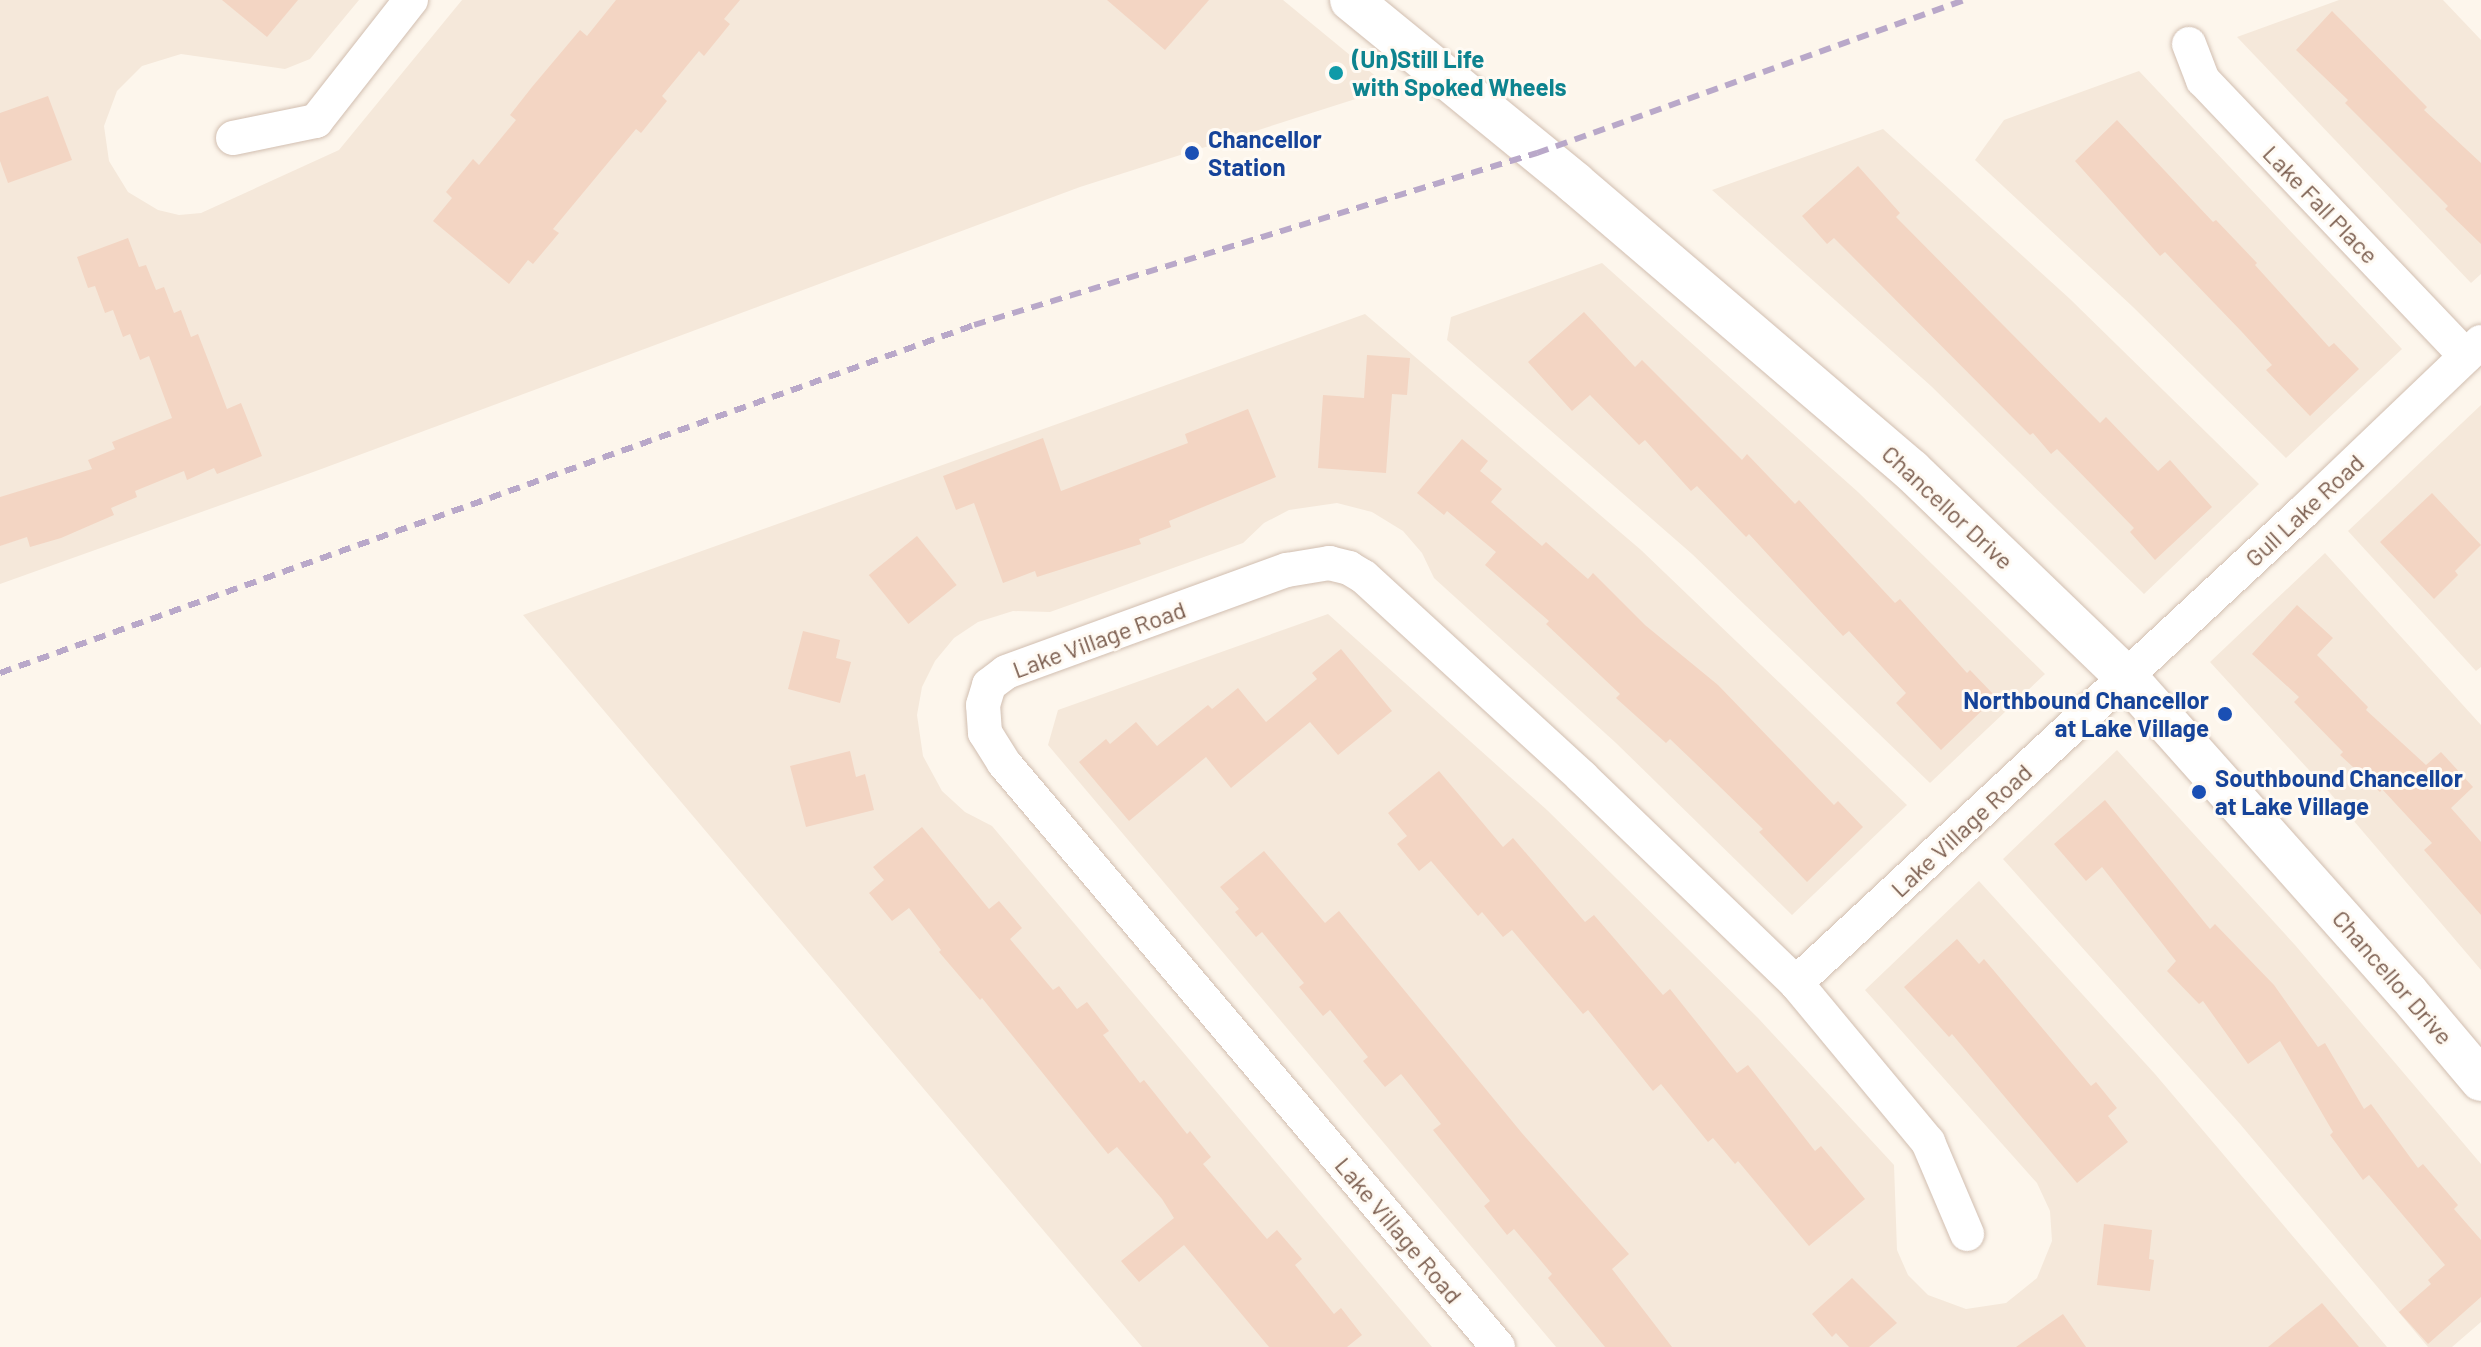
<!DOCTYPE html>
<html>
<head>
<meta charset="utf-8">
<style>
	body { margin:0 }
	#map { position:relative; width:2481px; height:1347px; overflow:hidden; background:#fdf6ec; font-family:Barlow,sans-serif }
	div>[style] { position:absolute }
	.residential>* { inset:0; background:#f5e8da }
	.building>* { inset:0; background:#f3d5c3; transform-origin:0 0 }
	.roads { filter:drop-shadow(0 0 2px #d1beb0) drop-shadow(0 0 2px #d1beb0) }
	.minor>* { height:34px; margin:-17px; padding:0 17px; transform-origin:17px; border-radius:17px; background:#fff }
	.tertiary>* { height:42px; margin:-21px; padding:0 21px; transform-origin:21px; border-radius:21px; background:#fff }
	.rail>* { height:6px; margin-top:-3px; transform-origin:0; background:repeating-linear-gradient(90deg,#b9a8c9 0 12px,transparent 0 20px) }
	.dots>* { width:22px; height:22px; translate:-50% -50%; box-sizing:border-box; border:4px solid #fffaf3; border-radius:50% }
	span { translate:-50% -50%; white-space:nowrap; text-align:center; line-height:1.15; -webkit-text-stroke:6px #fffaf3; paint-order:stroke }
	.culture-label { font-size:24px; color:#0d838f; font-weight:700 }
	.left { translate:0 -50%; text-align:left }
	.transit-label { font-size:24px; color:#164399; font-weight:700 }
	.right { translate:-100% -50%; text-align:right }
	.street-label { font-size:24px; color:#7a5c4d }
</style>
</head>
<body>
<div id="map">
	<div class="residential">
		<i style="clip-path:polygon(0 0,359px 0,310px 59px,285px 69px,181px 54px,142px 66px,117px 91px,104px 126px,109px 161px,128px 192px,158px 210px,179px 215px,201px 213px,339px 150px,462px 0,1283px 0,1390px 88px,1080px 187px,316px 471px,0 584px)"></i>
		<i style="clip-path:polygon(2339px 0,2443px 0,2481px 40px,2481px 274px,2471px 283px,2237px 37px)"></i>
		<i style="clip-path:polygon(2139px 71px,2402px 349px,2286px 458px,2133px 307px,1975px 160px,2004px 120px)"></i>
		<i style="clip-path:polygon(1883px 129px,2070px 299px,2259px 484px,2144px 594px,1931px 386px,1712px 190px)"></i>
		<i style="clip-path:polygon(1602px 263px,1858px 492px,2045px 674px,1930px 783px,1692px 554px,1447px 340px,1451px 317px)"></i>
		<i style="clip-path:polygon(1365px 314px,1641px 550px,1907px 805px,1792px 915px,1616px 743px,1434px 578px,1422px 553px,1403px 531px,1372px 512px,1337px 503px,1289px 510px,1264px 523px,1243px 543px,1050px 612px,1013px 611px,978px 622px,954px 638px,935px 661px,922px 687px,917px 715px,923px 756px,942px 791px,965px 812px,992px 826px,1432px 1347px,1142px 1347px,523px 615px)"></i>
		<i style="clip-path:polygon(2481px 405px,2481px 667px,2476px 671px,2348px 531px)"></i>
		<i style="clip-path:polygon(2325px 553px,2481px 725px,2481px 970px,2330px 793px,2210px 662px)"></i>
		<i style="clip-path:polygon(1328px 614px,1547px 810px,1758px 1018px,1894px 1165px,1897px 1250px,1908px 1275px,1928px 1295px,1966px 1309px,2006px 1303px,2037px 1278px,2052px 1241px,2050px 1211px,2037px 1183px,1865px 990px,1979px 881px,2155px 1074px,2387px 1347px,1556px 1347px,1048px 745px,1058px 710px)"></i>
		<i style="clip-path:polygon(2117px 750px,2295px 945px,2481px 1164px,2481px 1322px,2452px 1347px,2428px 1347px,2240px 1124px,2003px 859px)"></i>
	</div>
	<div class="building">
		<i style="clip-path:polygon(222px 0,298px 0,267px 37px)"></i>
		<i style="clip-path:polygon(616px 0,740px 0,724px 19px,730px 24px,704px 56px,699px 51px,662px 96px,667px 101px,641px 133px,636px 129px,553px 229px,559px 233px,533px 264px,528px 260px,509px 284px,433px 221px,452px 198px,446px 192px,473px 159px,479px 165px,516px 120px,510px 115px,532px 87px,580px 30px,587px 36px)"></i>
		<i style="clip-path:polygon(1107px 0,1209px 0,1165px 50px)"></i>
		<i style="clip-path:polygon(2332px 11px,2427px 107px,2424px 110px,2481px 163px,2481px 244px,2445px 209px,2448px 206px,2345px 103px,2348px 100px,2296px 50px)"></i>
		<i style="clip-path:polygon(48px 96px,72px 160px,8px 183px,0 161px,0 113px)"></i>
		<i style="clip-path:polygon(2117px 120px,2213px 222px,2216px 220px,2257px 263px,2255px 265px,2329px 347px,2334px 343px,2359px 369px,2310px 416px,2266px 370px,2272px 365px,2242px 332px,2165px 252px,2160px 256px,2075px 161px)"></i>
		<i style="clip-path:polygon(1858px 166px,1900px 213px,1896px 217px,2100px 423px,2106px 417px,2158px 471px,2170px 460px,2212px 507px,2155px 560px,2130px 532px,2134px 528px,2057px 449px,2051px 454px,2033px 433px,2030px 435px,1834px 238px,1827px 244px,1802px 216px)"></i>
		<i style="clip-path:polygon(128px 238px,139px 267px,146px 265px,156px 290px,164px 287px,174px 313px,181px 310px,191px 337px,198px 334px,227px 409px,241px 403px,262px 456px,217px 474px,214px 468px,187px 480px,184px 471px,135px 491px,137px 497px,111px 508px,114px 515px,61px 538px,30px 547px,27px 537px,0 546px,0 497px,92px 469px,88px 460px,115px 449px,112px 442px,172px 418px,149px 356px,140px 360px,130px 334px,123px 337px,113px 310px,105px 313px,95px 286px,88px 288px,77px 257px)"></i>
		<i style="clip-path:polygon(1584px 312px,1635px 367px,1642px 360px,1742px 460px,1747px 454px,1795px 504px,1799px 500px,1895px 603px,1900px 599px,1967px 673px,1970px 670px,1996px 697px,1941px 750px,1896px 703px,1906px 693px,1849px 631px,1843px 636px,1749px 534px,1746px 537px,1697px 486px,1691px 491px,1645px 440px,1639px 445px,1590px 395px,1572px 411px,1528px 362px)"></i>
		<i style="clip-path:polygon(1367px 355px,1410px 358px,1407px 395px,1392px 394px,1386px 473px,1318px 468px,1323px 395px,1364px 398px)"></i>
		<i style="clip-path:polygon(1248px 409px,1276px 477px,1169px 521px,1171px 527px,1139px 539px,1141px 544px,1037px 577px,1035px 571px,1003px 583px,974px 503px,956px 510px,943px 476px,1043px 438px,1061px 491px,1188px 443px,1185px 434px)"></i>
		<i style="clip-path:polygon(1462px 439px,1488px 461px,1480px 471px,1502px 489px,1491px 502px,1542px 546px,1546px 542px,1588px 579px,1593px 573px,1645px 625px,1718px 685px,1834px 805px,1838px 801px,1863px 827px,1807px 882px,1759px 832px,1763px 829px,1716px 783px,1670px 739px,1666px 743px,1616px 698px,1620px 694px,1546px 624px,1549px 621px,1485px 565px,1496px 552px,1447px 511px,1444px 515px,1417px 493px)"></i>
		<i style="clip-path:polygon(2432px 493px,2481px 545px,2455px 571px,2458px 575px,2434px 599px,2380px 542px)"></i>
		<i style="left:917px;top:536px;width:63px;height:62px;rotate:51deg"></i>
		<i style="clip-path:polygon(2297px 605px,2333px 638px,2317px 655px,2368px 707px,2366px 710px,2426px 765px,2441px 752px,2473px 787px,2451px 808px,2481px 842px,2481px 915px,2424px 850px,2432px 843px,2382px 789px,2380px 792px,2340px 755px,2343px 752px,2294px 702px,2299px 697px,2252px 654px)"></i>
		<i style="clip-path:polygon(803px 631px,840px 640px,836px 658px,851px 662px,840px 703px,788px 689px)"></i>
		<i style="clip-path:polygon(1341px 649px,1392px 711px,1338px 755px,1310px 722px,1231px 788px,1206px 757px,1129px 821px,1079px 762px,1106px 739px,1110px 744px,1136px 722px,1157px 746px,1208px 705px,1212px 709px,1238px 688px,1266px 722px,1317px 679px,1312px 673px)"></i>
		<i style="clip-path:polygon(850px 751px,856px 777px,865px 774px,874px 810px,806px 827px,790px 766px)"></i>
		<i style="clip-path:polygon(1439px 771px,1503px 847px,1513px 838px,1585px 922px,1594px 915px,1663px 995px,1670px 989px,1737px 1073px,1748px 1065px,1815px 1151px,1821px 1146px,1865px 1199px,1809px 1246px,1738px 1161px,1735px 1164px,1713px 1138px,1708px 1142px,1661px 1084px,1653px 1091px,1588px 1010px,1583px 1014px,1512px 930px,1503px 937px,1482px 912px,1478px 916px,1431px 861px,1419px 871px,1397px 844px,1407px 836px,1388px 813px)"></i>
		<i style="clip-path:polygon(2105px 800px,2210px 929px,2215px 924px,2274px 985px,2318px 1047px,2325px 1043px,2364px 1109px,2371px 1104px,2418px 1168px,2423px 1164px,2458px 1205px,2454px 1209px,2481px 1240px,2481px 1297px,2428px 1344px,2399px 1312px,2431px 1284px,2428px 1280px,2445px 1265px,2369px 1175px,2363px 1180px,2330px 1135px,2333px 1132px,2280px 1041px,2248px 1064px,2203px 1001px,2199px 1004px,2167px 971px,2176px 961px,2102px 867px,2086px 881px,2054px 844px)"></i>
		<i style="clip-path:polygon(922px 827px,989px 909px,999px 901px,1022px 928px,1010px 939px,1053px 990px,1059px 986px,1077px 1009px,1087px 1002px,1109px 1031px,1103px 1035px,1140px 1083px,1144px 1080px,1187px 1134px,1190px 1131px,1211px 1157px,1203px 1164px,1267px 1239px,1277px 1230px,1302px 1259px,1295px 1265px,1334px 1314px,1341px 1308px,1362px 1335px,1347px 1347px,1269px 1347px,1184px 1245px,1139px 1282px,1121px 1261px,1174px 1218px,1162px 1199px,1117px 1147px,1108px 1154px,982px 998px,980px 1000px,939px 952px,941px 950px,909px 908px,892px 921px,869px 893px,884px 880px,873px 867px)"></i>
		<i style="clip-path:polygon(1264px 851px,1325px 923px,1339px 911px,1521px 1132px,1629px 1254px,1612px 1269px,1672px 1347px,1605px 1347px,1548px 1278px,1552px 1274px,1514px 1229px,1507px 1235px,1484px 1206px,1490px 1201px,1433px 1130px,1441px 1124px,1401px 1074px,1385px 1087px,1363px 1061px,1368px 1057px,1330px 1010px,1323px 1016px,1299px 987px,1304px 983px,1262px 932px,1256px 937px,1235px 912px,1239px 909px,1220px 887px)"></i>
		<i style="clip-path:polygon(1957px 939px,1979px 964px,1984px 959px,2091px 1086px,2096px 1082px,2117px 1108px,2108px 1116px,2128px 1142px,2077px 1183px,1952px 1034px,1949px 1037px,1904px 987px)"></i>
		<i style="clip-path:polygon(2104px 1224px,2152px 1230px,2149px 1259px,2154px 1260px,2150px 1291px,2097px 1285px)"></i>
		<i style="clip-path:polygon(1852px 1278px,1897px 1323px,1869px 1347px,1849px 1347px,1836px 1333px,1832px 1337px,1812px 1314px)"></i>
		<i style="clip-path:polygon(2322px 1303px,2359px 1347px,2268px 1347px,2297px 1323px)"></i>
		<i style="clip-path:polygon(2063px 1314px,2086px 1347px,2016px 1347px)"></i>
	</div>
	<div class="roads">
		<div class="minor">
			<i style="left:2189px;top:44px;width:39px;rotate:69deg"></i>
			<i style="left:2203px;top:80px;width:381px;rotate:46.4deg"></i>
			<i style="left:233px;top:138px;width:85px;rotate:-11.6deg"></i>
			<i style="left:316px;top:121px;width:154px;rotate:-51.9deg"></i>
			<i style="left:1796px;top:983px;width:207px;rotate:50.3deg"></i>
			<i style="left:1928px;top:1142px;width:100px;rotate:67deg"></i>
			<i style="left:1498px;top:1347px;width:765px;rotate:-130.23deg"></i>
			<i style="left:1004px;top:763px;width:36px;rotate:-122deg"></i>
			<i style="left:985px;top:733px;width:28px;rotate:-94deg"></i>
			<i style="left:983px;top:705px;width:21px;rotate:-73deg"></i>
			<i style="left:989px;top:685px;width:21px;rotate:-37deg"></i>
			<i style="left:1006px;top:672px;width:299px;rotate:-20deg"></i>
			<i style="left:1287px;top:570px;width:43px;rotate:-9.5deg"></i>
			<i style="left:1329px;top:563px;width:21px;rotate:14deg"></i>
			<i style="left:1349px;top:568px;width:17px;rotate:31deg"></i>
			<i style="left:1364px;top:577px;width:296px;rotate:42.5deg"></i>
			<i style="left:1582px;top:777px;width:297px;rotate:43.9deg"></i>
			<i style="left:1796px;top:983px;width:692px;rotate:-42.89deg"></i>
			<i style="left:2303px;top:512px;width:246px;rotate:-43.7deg"></i>
		</div>
		<div class="tertiary">
			<i style="left:1351px;top:0;width:289px;rotate:39.2deg"></i>
			<i style="left:1575px;top:183px;width:442px;rotate:40.5deg"></i>
			<i style="left:1911px;top:470px;width:298px;rotate:43.9deg"></i>
			<i style="left:2126px;top:677px;width:422px;rotate:48.3deg"></i>
			<i style="left:2407px;top:992px;width:115px;rotate:49.9deg"></i>
		</div>
	</div>
	<div class="rail">
		<i style="left:0;top:673px;width:1034px;rotate:-19.66deg"></i>
		<i style="left:974px;top:325px;width:589px;rotate:-16.99deg"></i>
		<i style="left:1537px;top:153px;width:455px;rotate:-19.7deg"></i>
	</div>
	<div class="dots">
		<i style="left:1336px;top:73px;background:#0f9aa8"></i>
		<i style="left:1192px;top:153px;background:#1a4fb4"></i>
		<i style="left:2225px;top:714px;background:#1a4fb4"></i>
		<i style="left:2199px;top:792px;background:#1a4fb4"></i>
	</div>
	<div class="culture-label">
		<span class="left" style="left:1352px;top:73px">(Un)Still Life<br>with Spoked Wheels</span>
	</div>
	<div class="transit-label">
		<span class="left" style="left:1208px;top:153px">Chancellor<br>Station</span>
		<span class="right" style="left:2209px;top:714px">Northbound Chancellor<br>at Lake Village</span>
		<span class="left" style="left:2215px;top:792px">Southbound Chancellor<br>at Lake Village</span>
	</div>
	<div class="street-label">
		<span style="left:2321px;top:204px;rotate:46deg">Lake Fall Place</span>
		<span style="left:1948px;top:507px;rotate:43deg">Chancellor Drive</span>
		<span style="left:2304px;top:510px;rotate:-43deg">Gull Lake Road</span>
		<span style="left:1099px;top:639px;rotate:-20deg">Lake Village Road</span>
		<span style="left:1961px;top:830px;rotate:-43deg">Lake Village Road</span>
		<span style="left:2393px;top:977px;rotate:49deg">Chancellor Drive</span>
		<span style="left:1399px;top:1230px;rotate:50deg">Lake Village Road</span>
	</div>
</div>
</body>
</html>
